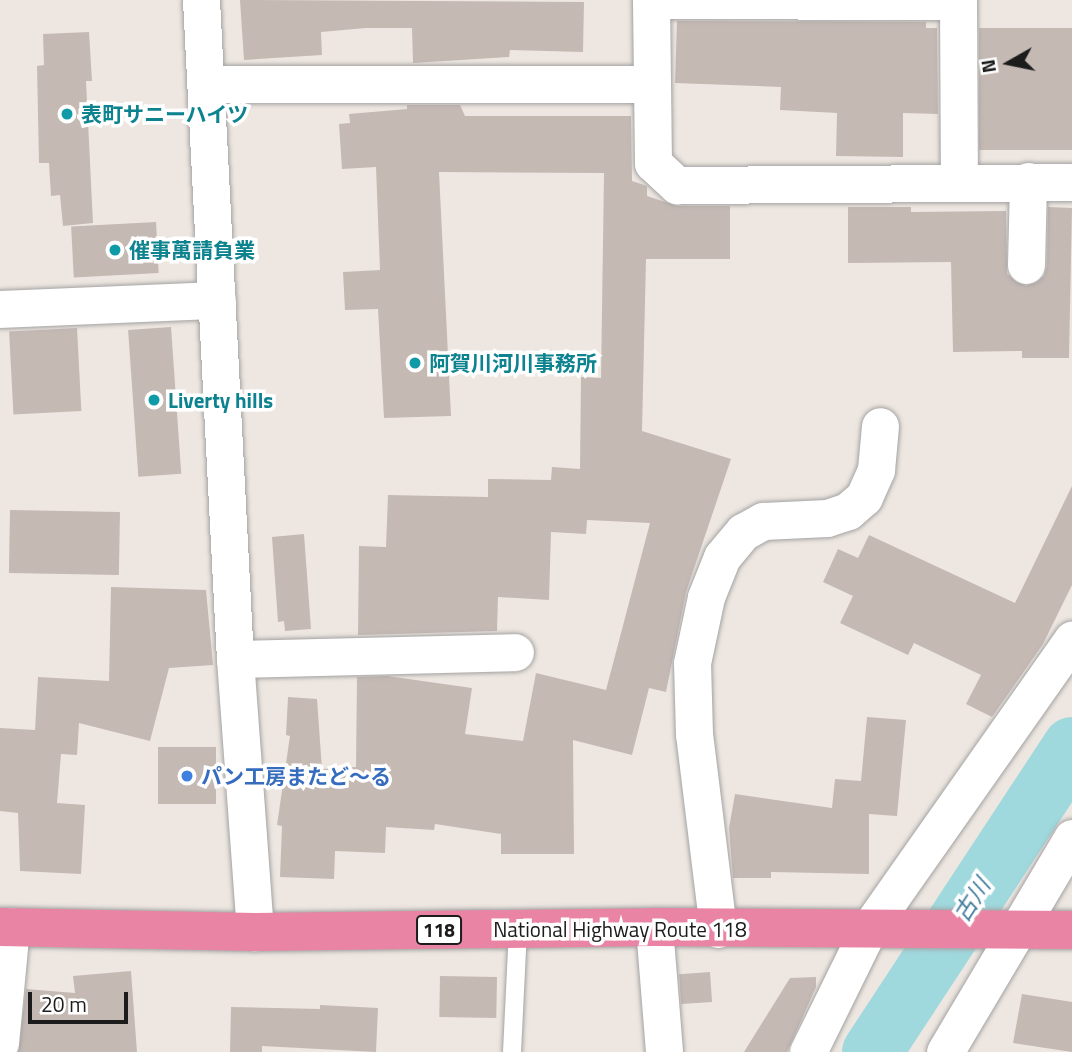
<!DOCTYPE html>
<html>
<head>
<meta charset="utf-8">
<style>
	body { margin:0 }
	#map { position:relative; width:1072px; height:1052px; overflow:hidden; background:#eee7e1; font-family:"Titillium Web","Noto Sans JP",sans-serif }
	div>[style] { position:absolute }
	.river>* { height:60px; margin:-30px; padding:0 30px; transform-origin:30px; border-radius:30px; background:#9fd8dd }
	.building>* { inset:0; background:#c5b9b4; transform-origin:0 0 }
	.roads { filter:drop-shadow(0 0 2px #a3a3a3) drop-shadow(0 0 2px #a3a3a3) }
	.lane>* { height:18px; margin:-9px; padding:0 9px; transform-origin:9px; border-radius:9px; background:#fff }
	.street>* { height:37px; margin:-18.5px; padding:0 18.5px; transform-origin:18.5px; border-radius:18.5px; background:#fff }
	.highway>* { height:38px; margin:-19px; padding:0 19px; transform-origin:19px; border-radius:19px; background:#e984a5 }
	.dots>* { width:19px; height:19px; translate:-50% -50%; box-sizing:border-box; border:4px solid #fff; border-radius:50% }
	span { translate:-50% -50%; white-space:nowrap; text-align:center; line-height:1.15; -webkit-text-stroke:7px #fff; paint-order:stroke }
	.shield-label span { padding:2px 5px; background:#fff; border:2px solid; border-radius:5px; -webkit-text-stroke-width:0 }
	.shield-label { font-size:19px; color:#1c1c1c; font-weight:700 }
	.culture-label { font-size:21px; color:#0d838f; font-weight:700 }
	.left { translate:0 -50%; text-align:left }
	.shop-label { font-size:21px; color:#366cbe; font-weight:700 }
	.street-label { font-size:21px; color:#1c1c1c }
	.water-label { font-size:23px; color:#417c9e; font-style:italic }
	.north { position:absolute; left:974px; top:28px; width:70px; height:70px; -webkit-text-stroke:5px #fff; paint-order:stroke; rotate:261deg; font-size:19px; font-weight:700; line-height:28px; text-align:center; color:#1c1c1c }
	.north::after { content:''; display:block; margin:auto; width:24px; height:32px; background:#1c1c1c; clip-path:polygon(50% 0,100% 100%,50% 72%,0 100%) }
	.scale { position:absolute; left:28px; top:992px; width:100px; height:32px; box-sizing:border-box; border:4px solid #1c1c1c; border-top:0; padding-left:9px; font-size:21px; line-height:24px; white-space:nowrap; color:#1c1c1c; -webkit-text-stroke:5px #fff; paint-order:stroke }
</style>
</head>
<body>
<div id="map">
	<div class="river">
		<i style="left:872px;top:1052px;width:365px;rotate:-56.7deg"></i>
	</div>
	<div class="building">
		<i style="clip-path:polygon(240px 0,584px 2px,583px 52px,510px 50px,509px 57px,413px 63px,412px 28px,366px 28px,321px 32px,322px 55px,244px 60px)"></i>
		<i style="clip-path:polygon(677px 21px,926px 22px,926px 28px,937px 28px,938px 114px,903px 113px,903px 157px,836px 156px,837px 113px,780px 110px,781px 87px,675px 83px)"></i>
		<i style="left:979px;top:28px;width:93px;height:122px"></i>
		<i style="clip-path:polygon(89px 32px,92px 81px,86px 81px,93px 223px,63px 226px,60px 195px,51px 196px,49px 163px,39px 163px,37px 66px,44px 65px,43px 34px)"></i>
		<i style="clip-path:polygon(407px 105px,460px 105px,465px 116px,631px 116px,632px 181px,647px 186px,647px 196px,677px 206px,730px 206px,730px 259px,646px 259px,642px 431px,731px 459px,686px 592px,666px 692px,649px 688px,632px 755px,573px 740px,574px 854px,501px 854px,501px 834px,435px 824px,434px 830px,386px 827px,385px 853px,335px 851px,334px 879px,280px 877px,282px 826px,277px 825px,290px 736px,286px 735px,288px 697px,317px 699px,322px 769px,356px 767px,357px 677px,387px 676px,472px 688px,465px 734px,523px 741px,536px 673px,606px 690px,650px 523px,587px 520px,586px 534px,551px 532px,549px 600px,498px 597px,497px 631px,358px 635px,359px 546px,386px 547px,388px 495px,488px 497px,488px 479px,551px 480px,552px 467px,580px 469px,581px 377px,601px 378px,604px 173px,439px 172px,451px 416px,384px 418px,378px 309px,345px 310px,343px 272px,380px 270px,376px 167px,342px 169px,339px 124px,350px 123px,349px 114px,407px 109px)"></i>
		<i style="clip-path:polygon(848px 207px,911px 207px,911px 212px,1006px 211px,1007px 274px,1026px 286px,1044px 276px,1047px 266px,1048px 207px,1072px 208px,1069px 358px,1022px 358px,1022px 351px,953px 352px,951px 262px,848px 263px)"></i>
		<i style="left:156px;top:222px;width:51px;height:85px;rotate:87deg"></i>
		<i style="left:171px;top:327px;width:147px;height:43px;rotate:86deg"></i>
		<i style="left:77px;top:328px;width:83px;height:68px;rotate:87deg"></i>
		<i style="clip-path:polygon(1072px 486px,1072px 585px,1043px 644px,992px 717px,966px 704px,981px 675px,914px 643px,908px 655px,840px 623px,853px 596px,823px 582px,838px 549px,858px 558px,869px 535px,1015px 603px)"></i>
		<i style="left:10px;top:510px;width:110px;height:63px;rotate:1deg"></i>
		<i style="clip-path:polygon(304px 534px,311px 629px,285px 631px,284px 621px,278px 622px,272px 537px)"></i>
		<i style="clip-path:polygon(111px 587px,206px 590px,213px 665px,169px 668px,150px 741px,79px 723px,77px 755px,61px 754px,57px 803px,85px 805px,81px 874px,20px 871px,18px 813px,0 811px,0 728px,35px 730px,38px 677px,109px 681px)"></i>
		<i style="clip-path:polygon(867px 717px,906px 720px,897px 816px,869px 814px,869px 874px,771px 872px,771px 878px,733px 878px,729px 828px,735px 794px,832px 808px,835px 779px,861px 781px)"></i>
		<i style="left:216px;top:747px;width:57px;height:58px;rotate:90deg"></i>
		<i style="clip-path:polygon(131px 971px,137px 1052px,18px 1052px,26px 989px,75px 993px,73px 976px)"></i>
		<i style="left:710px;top:972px;width:30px;height:31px;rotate:86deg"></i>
		<i style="left:440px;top:976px;width:57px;height:41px;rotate:1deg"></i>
		<i style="clip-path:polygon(816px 977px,816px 987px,787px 1052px,744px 1052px,790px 978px)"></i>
		<i style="clip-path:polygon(1022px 994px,1072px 1002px,1072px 1052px,1013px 1043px)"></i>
		<i style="clip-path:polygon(320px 1005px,378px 1008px,376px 1052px,262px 1046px,262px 1052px,230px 1052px,231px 1007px,320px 1009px)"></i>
	</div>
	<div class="roads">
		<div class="lane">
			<i style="left:512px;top:1052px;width:123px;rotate:-87.2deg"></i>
		</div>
		<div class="street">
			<i style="left:201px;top:0;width:660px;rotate:87.05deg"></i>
			<i style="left:235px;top:659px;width:274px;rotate:85.8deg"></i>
			<i style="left:651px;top:0;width:163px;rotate:89.3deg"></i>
			<i style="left:653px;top:163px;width:33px;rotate:43deg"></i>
			<i style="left:677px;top:185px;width:395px;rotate:-0.4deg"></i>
			<i style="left:651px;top:0;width:307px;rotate:0.2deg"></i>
			<i style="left:958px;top:0;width:180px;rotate:89.7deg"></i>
			<i style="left:206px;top:84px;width:445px"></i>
			<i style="left:1026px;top:265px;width:84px;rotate:-88.6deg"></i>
			<i style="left:0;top:309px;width:217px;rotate:-2.4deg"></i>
			<i style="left:235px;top:659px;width:280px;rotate:-1.4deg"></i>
			<i style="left:654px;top:927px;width:125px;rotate:85.4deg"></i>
			<i style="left:718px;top:929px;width:196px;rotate:-97deg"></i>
			<i style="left:694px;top:734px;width:71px;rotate:-91.6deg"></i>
			<i style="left:692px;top:663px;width:67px;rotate:-78deg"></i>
			<i style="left:706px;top:597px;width:43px;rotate:-68.2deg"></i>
			<i style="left:722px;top:557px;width:33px;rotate:-50deg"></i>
			<i style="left:743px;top:532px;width:23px;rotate:-29deg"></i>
			<i style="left:763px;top:521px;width:64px;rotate:-2.7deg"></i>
			<i style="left:827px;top:518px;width:22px;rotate:-18deg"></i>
			<i style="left:848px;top:511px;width:21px;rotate:-41deg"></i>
			<i style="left:864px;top:497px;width:30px;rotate:-66deg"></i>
			<i style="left:876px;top:470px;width:44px;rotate:-84.8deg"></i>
			<i style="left:0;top:1043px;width:117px;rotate:-84.6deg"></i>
			<i style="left:808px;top:1052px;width:136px;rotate:-63.8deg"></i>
			<i style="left:868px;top:930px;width:355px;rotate:-54.9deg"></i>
			<i style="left:945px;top:1052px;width:249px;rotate:-59.3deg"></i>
		</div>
		<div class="highway">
			<i style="left:0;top:927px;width:255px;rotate:1.1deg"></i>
			<i style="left:255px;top:932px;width:399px;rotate:-0.7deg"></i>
			<i style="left:654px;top:927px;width:418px;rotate:0.4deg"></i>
		</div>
	</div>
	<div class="dots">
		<i style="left:67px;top:114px;background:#0f9aa8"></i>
		<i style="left:115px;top:250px;background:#0f9aa8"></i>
		<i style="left:415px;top:363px;background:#0f9aa8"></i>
		<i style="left:154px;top:400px;background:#0f9aa8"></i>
		<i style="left:187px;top:776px;background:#3f7fe0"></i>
	</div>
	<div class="shield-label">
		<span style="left:439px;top:930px">118</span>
	</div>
	<div class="culture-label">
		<span class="left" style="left:81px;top:114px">表町サニーハイツ</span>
		<span class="left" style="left:129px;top:250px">催事萬請負業</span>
		<span class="left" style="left:429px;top:363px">阿賀川河川事務所</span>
		<span class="left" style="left:168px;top:400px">Liverty hills</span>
	</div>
	<div class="shop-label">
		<span class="left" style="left:201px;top:776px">パン工房またど～る</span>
	</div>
	<div class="street-label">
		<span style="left:620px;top:929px">National Highway Route 118</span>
	</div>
	<div class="water-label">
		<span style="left:972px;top:900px;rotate:-57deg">古川</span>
	</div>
	<div class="north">N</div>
	<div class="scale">20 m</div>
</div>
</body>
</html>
